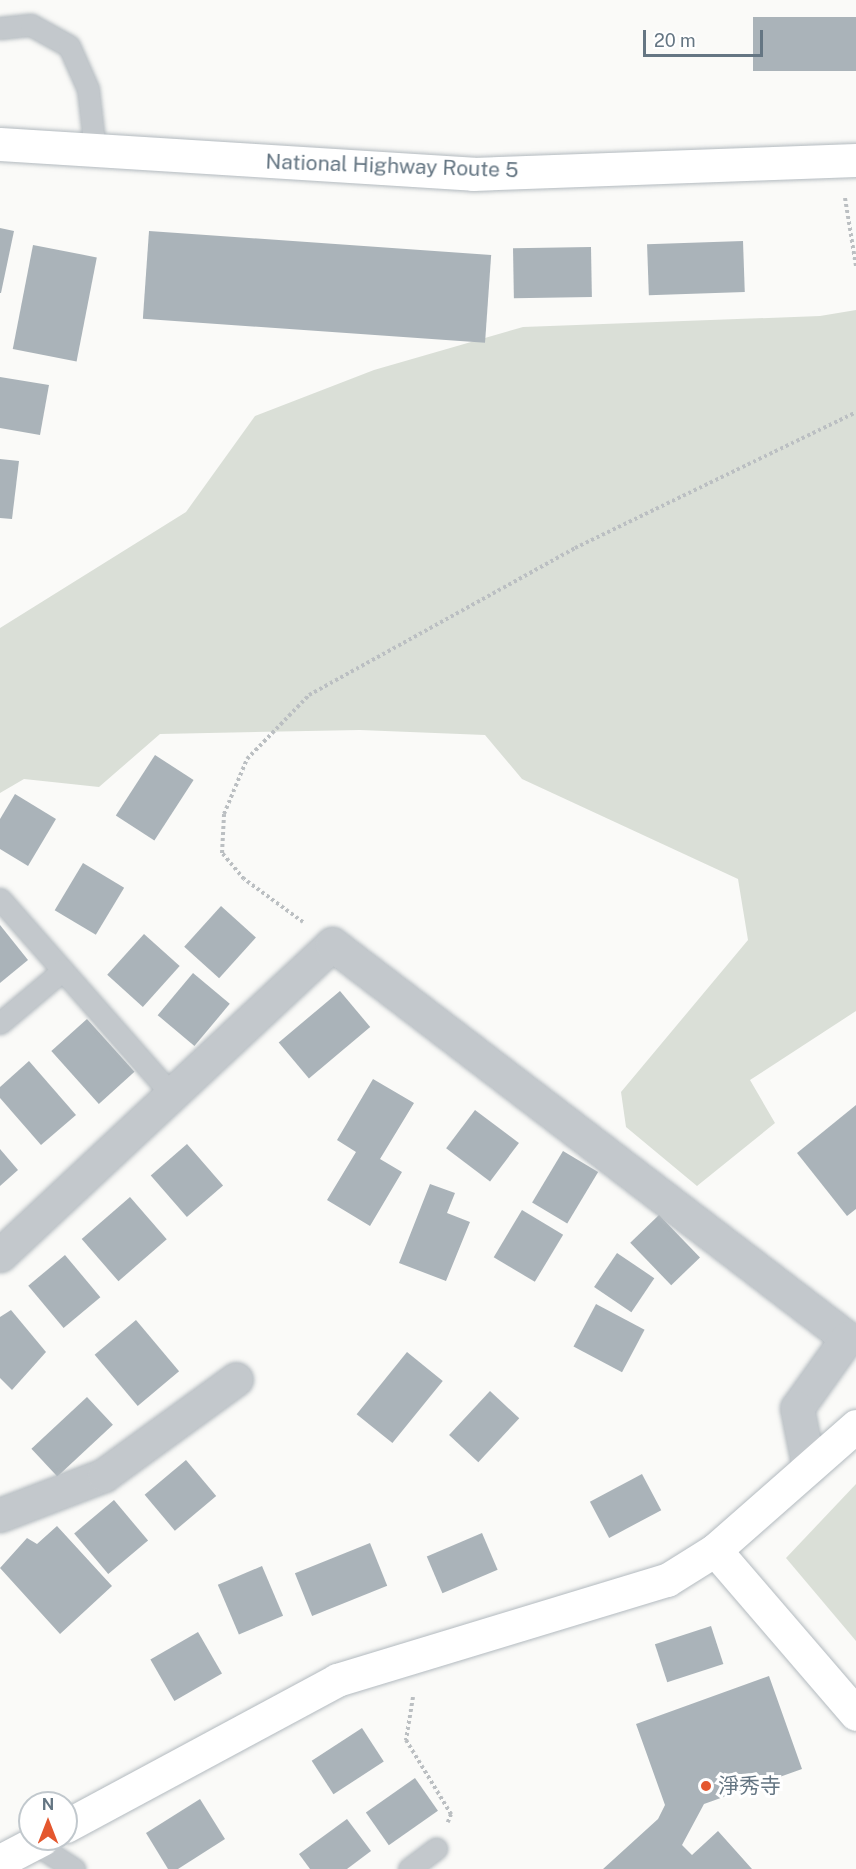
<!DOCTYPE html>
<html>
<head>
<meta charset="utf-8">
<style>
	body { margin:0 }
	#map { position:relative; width:856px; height:1869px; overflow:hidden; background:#fafaf8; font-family:"Public Sans","Noto Sans JP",sans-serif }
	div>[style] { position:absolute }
	.green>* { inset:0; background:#dadfd7 }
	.building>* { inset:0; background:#aab3b9; transform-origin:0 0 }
	.path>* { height:4px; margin-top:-2px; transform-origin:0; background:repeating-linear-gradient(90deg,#bbbfc2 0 3px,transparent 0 6px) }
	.roads { filter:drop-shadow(0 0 2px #b3babf) drop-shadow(0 0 2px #b3babf) }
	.lane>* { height:21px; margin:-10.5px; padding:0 10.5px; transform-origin:10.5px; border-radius:10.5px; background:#c3c8cc }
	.street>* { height:33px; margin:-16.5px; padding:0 16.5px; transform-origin:16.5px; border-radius:16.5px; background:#c3c8cc }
	.secondary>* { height:33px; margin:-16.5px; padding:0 16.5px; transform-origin:16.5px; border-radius:16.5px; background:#fff }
	.highway>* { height:33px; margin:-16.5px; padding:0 16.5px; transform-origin:16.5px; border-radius:16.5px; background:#fff }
	.dots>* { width:16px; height:16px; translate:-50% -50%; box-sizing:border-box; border:3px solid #fff; border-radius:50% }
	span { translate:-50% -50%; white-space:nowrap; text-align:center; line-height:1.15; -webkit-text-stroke:6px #fff; paint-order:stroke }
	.street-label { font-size:21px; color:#657683 }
	.poi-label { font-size:21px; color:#657683 }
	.left { translate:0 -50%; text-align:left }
	.north { position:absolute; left:18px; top:1791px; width:60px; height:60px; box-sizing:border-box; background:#fff; border:2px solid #c1c8cd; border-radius:50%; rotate:0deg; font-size:16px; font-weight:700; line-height:24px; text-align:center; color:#657683 }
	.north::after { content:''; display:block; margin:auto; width:21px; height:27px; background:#e4572e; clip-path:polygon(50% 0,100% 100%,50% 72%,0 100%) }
	.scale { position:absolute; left:643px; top:30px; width:120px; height:27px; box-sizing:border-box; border:3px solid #657683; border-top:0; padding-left:8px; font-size:18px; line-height:21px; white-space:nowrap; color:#657683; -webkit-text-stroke:4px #fff; paint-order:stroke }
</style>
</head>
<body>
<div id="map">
	<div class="green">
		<i style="clip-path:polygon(856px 310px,856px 1011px,750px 1080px,775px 1123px,697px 1186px,626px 1127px,621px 1092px,748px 940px,738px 879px,522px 779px,485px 735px,360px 730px,160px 734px,99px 787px,24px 779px,0 793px,0 628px,186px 512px,255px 416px,374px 370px,523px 327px,820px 316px)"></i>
		<i style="clip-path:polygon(856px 1484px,856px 1641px,786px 1558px)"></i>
	</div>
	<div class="building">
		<i style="left:856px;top:17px;width:54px;height:103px;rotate:90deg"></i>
		<i style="clip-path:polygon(0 228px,14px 231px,1px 293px,0 293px)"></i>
		<i style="left:149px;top:231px;width:343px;height:88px;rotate:4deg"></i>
		<i style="left:743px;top:241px;width:51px;height:96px;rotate:88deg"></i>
		<i style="left:33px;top:245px;width:65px;height:106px;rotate:11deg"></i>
		<i style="left:591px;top:247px;width:50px;height:78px;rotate:89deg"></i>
		<i style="clip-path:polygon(0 377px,49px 385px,40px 435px,0 428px)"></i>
		<i style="clip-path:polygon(0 459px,19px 461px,12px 519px,0 518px)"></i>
		<i style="left:155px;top:755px;width:46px;height:72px;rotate:33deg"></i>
		<i style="clip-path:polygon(15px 794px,56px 819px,28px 866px,0 849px,0 819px)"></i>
		<i style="left:83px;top:863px;width:48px;height:55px;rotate:31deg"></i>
		<i style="left:221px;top:906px;width:47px;height:55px;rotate:42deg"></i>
		<i style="clip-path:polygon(0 925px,28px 960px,0 983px)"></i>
		<i style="left:144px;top:934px;width:48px;height:55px;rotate:42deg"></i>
		<i style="left:193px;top:973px;width:48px;height:55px;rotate:40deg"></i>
		<i style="left:340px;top:991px;width:47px;height:80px;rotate:50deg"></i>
		<i style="left:87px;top:1019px;width:71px;height:48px;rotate:48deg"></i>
		<i style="clip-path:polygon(29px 1061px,76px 1115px,41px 1145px,0 1098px,0 1087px)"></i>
		<i style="clip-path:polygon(373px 1079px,414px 1103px,380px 1159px,402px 1172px,370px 1226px,327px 1200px,356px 1152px,337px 1140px)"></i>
		<i style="clip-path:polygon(856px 1105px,856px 1209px,847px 1216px,797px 1153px)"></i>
		<i style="left:475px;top:1110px;width:55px;height:48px;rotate:37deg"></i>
		<i style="left:187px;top:1144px;width:55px;height:48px;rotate:49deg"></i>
		<i style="clip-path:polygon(0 1149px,18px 1170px,0 1186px)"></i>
		<i style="left:563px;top:1151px;width:41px;height:60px;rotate:31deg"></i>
		<i style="clip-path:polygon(430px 1184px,455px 1193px,447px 1213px,470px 1222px,446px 1281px,399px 1263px)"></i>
		<i style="left:130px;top:1197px;width:56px;height:64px;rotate:49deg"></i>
		<i style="left:522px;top:1210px;width:48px;height:55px;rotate:31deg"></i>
		<i style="left:659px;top:1215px;width:59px;height:40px;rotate:46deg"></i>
		<i style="left:617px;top:1253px;width:45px;height:41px;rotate:34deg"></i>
		<i style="left:65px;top:1255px;width:55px;height:48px;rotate:50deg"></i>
		<i style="left:596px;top:1304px;width:55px;height:48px;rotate:28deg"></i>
		<i style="clip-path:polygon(11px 1310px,46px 1352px,12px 1390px,0 1378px,0 1317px)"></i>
		<i style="left:136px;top:1320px;width:67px;height:54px;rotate:50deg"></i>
		<i style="left:407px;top:1352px;width:46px;height:80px;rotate:39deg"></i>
		<i style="left:490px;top:1391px;width:40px;height:60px;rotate:43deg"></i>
		<i style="left:87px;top:1397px;width:38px;height:76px;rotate:47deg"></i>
		<i style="left:186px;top:1460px;width:47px;height:54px;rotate:50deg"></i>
		<i style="left:642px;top:1474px;width:41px;height:59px;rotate:62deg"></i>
		<i style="left:114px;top:1500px;width:53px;height:52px;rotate:50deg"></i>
		<i style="clip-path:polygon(57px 1526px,112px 1586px,60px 1634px,0 1568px,27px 1538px,37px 1544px)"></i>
		<i style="left:482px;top:1533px;width:40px;height:60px;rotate:67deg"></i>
		<i style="left:370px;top:1543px;width:46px;height:81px;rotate:68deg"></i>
		<i style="left:262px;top:1566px;width:54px;height:48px;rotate:67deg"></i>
		<i style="left:711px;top:1626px;width:40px;height:59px;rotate:72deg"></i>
		<i style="left:198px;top:1632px;width:48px;height:55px;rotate:60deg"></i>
		<i style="clip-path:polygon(769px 1676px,802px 1769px,704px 1804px,682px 1845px,692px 1855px,718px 1831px,752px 1869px,603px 1869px,658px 1819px,665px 1805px,636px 1724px)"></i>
		<i style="left:362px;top:1728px;width:40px;height:60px;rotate:57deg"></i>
		<i style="left:415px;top:1778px;width:40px;height:60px;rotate:55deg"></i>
		<i style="clip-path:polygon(200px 1799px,225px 1839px,178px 1869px,168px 1869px,146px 1833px)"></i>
		<i style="clip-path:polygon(347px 1819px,371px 1851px,347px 1869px,310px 1869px,299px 1854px)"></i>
	</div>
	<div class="path">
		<i style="left:845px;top:198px;width:69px;rotate:80.8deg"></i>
		<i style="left:303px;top:922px;width:73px;rotate:-143.9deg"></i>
		<i style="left:244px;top:879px;width:34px;rotate:-130deg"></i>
		<i style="left:222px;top:853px;width:39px;rotate:-87deg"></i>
		<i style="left:224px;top:814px;width:60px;rotate:-67.3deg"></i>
		<i style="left:247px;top:759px;width:89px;rotate:-45.9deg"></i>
		<i style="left:309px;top:695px;width:304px;rotate:-28.9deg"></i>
		<i style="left:575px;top:548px;width:312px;rotate:-25.8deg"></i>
		<i style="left:413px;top:1697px;width:44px;rotate:99.2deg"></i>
		<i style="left:406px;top:1740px;width:87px;rotate:58.7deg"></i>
		<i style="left:451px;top:1814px;width:9px;rotate:111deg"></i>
	</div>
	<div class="roads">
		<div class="lane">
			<i style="left:0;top:28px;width:31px;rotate:-6deg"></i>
			<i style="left:31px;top:25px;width:43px;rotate:28.9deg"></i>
			<i style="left:69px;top:46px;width:47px;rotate:66.2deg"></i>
			<i style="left:88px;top:89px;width:61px;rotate:83.5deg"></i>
			<i style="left:0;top:899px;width:264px;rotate:48.7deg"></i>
			<i style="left:0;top:1023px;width:82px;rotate:-40.1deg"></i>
			<i style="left:34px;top:1843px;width:48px;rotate:33deg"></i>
			<i style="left:409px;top:1869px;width:34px;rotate:-37deg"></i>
		</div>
		<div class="street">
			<i style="left:0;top:1255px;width:455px;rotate:-43.1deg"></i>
			<i style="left:332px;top:944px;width:648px;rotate:37.42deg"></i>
			<i style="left:847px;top:1338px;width:86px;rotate:125.5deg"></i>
			<i style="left:797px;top:1408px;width:61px;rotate:78.7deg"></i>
			<i style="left:0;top:1515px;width:111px;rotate:-21deg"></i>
			<i style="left:104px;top:1475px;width:163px;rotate:-36deg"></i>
		</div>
		<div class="secondary">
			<i style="left:715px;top:1550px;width:216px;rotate:49.3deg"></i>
			<i style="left:66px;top:1826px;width:308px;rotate:-28.3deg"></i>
			<i style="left:337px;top:1680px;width:345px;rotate:-16.9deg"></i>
			<i style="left:667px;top:1580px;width:57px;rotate:-32deg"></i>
			<i style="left:715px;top:1550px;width:188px;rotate:-41.3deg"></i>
			<i style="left:0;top:1861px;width:47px;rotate:-27.6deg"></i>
		</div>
		<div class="highway">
			<i style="left:0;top:144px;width:474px;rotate:3.6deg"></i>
			<i style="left:473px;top:174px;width:383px;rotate:-2.1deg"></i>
		</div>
	</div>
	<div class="dots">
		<i style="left:706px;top:1786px;background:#e4572e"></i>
	</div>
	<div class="street-label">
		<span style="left:392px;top:166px;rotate:2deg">National Highway Route 5</span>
	</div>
	<div class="poi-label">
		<span class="left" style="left:718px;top:1786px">淨秀寺</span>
	</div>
	<div class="north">N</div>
	<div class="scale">20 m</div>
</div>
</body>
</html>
